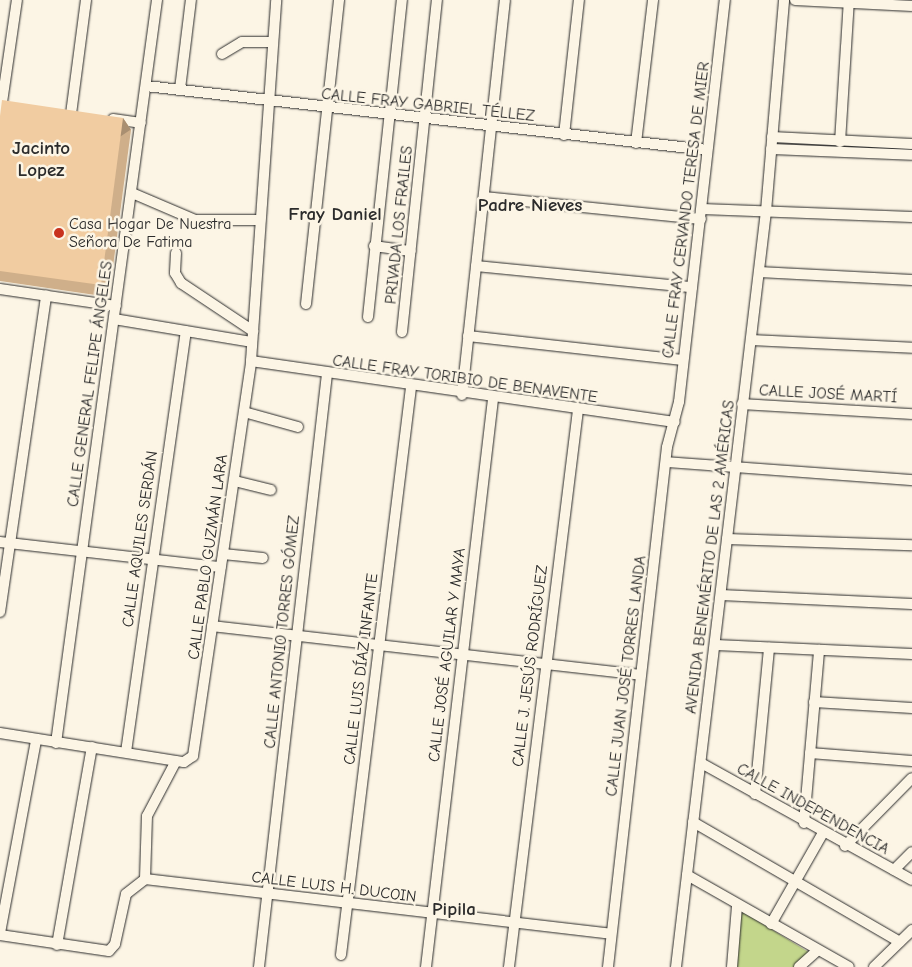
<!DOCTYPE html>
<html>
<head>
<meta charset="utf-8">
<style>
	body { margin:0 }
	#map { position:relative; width:912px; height:967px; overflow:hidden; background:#fcf5e5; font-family:"Comic Neue",sans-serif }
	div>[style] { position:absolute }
	.green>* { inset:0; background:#c3d68b }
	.roads { filter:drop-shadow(0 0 1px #2b2b2b) drop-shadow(0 0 1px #2b2b2b) }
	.minor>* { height:10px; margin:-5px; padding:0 5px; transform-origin:5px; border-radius:5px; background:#fcf5e5 }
	.wall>* { inset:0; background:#cfaf8a }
	.shaded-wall>* { inset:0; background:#a98f71; transform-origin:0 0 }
	.building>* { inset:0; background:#f1cca1 }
	.dots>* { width:14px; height:14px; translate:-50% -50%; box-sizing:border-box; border:2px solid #fcf5e5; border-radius:50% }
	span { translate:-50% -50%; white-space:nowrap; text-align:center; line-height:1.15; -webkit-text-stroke:5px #fcf5e5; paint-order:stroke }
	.street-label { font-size:16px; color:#2b2b2b }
	.poi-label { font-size:16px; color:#2b2b2b }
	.left { translate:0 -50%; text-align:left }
	.quarter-label { font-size:19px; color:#2b2b2b; font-weight:700 }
</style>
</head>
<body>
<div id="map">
	<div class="green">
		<i style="clip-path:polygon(740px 910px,810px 953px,795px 967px,735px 967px)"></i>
	</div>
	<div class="roads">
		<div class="minor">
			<i style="left:795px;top:0;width:117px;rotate:2.9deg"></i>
			<i style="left:222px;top:54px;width:23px;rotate:-31deg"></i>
			<i style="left:242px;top:42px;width:29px"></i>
			<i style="left:146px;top:86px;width:565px;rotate:6.51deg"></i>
			<i style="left:180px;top:89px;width:90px;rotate:-83deg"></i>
			<i style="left:71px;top:114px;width:115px;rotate:-82.5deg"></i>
			<i style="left:0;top:116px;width:117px;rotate:-81.7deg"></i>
			<i style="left:113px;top:119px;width:28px;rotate:8deg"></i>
			<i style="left:564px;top:135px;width:136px;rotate:-83.7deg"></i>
			<i style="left:772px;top:137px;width:140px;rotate:2.9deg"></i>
			<i style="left:840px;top:142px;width:142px;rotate:-86.4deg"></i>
			<i style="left:636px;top:143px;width:144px;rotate:-83.2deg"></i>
			<i style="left:771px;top:149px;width:141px;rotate:2.4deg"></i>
			<i style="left:132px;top:193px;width:69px;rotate:23.2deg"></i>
			<i style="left:195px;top:220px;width:62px"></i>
			<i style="left:484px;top:197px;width:218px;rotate:5.8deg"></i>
			<i style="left:702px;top:209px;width:210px;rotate:2.2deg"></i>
			<i style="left:374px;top:246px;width:37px;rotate:8deg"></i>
			<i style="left:176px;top:253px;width:20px;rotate:93deg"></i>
			<i style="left:175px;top:273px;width:12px;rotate:59deg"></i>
			<i style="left:181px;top:283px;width:87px;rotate:33.7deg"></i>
			<i style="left:476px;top:266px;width:217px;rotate:5.6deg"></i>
			<i style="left:759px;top:272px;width:153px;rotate:3deg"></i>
			<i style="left:0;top:289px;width:117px;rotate:8.3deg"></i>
			<i style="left:306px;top:304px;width:306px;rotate:-83.8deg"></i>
			<i style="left:368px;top:317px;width:319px;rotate:-83.9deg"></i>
			<i style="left:114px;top:319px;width:139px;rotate:9.5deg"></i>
			<i style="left:402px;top:332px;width:334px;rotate:-84deg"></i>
			<i style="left:468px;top:336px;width:216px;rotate:6.4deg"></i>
			<i style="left:751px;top:340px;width:161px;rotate:2.8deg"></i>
			<i style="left:251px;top:361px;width:428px;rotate:8.2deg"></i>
			<i style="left:462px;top:395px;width:397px;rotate:-83.8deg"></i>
			<i style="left:742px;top:404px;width:170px;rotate:3.4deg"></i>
			<i style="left:244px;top:412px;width:56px;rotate:15.5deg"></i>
			<i style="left:666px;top:462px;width:247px;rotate:4.2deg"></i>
			<i style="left:235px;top:481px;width:37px;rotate:14deg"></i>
			<i style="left:727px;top:539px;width:185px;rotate:1.9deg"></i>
			<i style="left:0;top:542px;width:222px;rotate:6.5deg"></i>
			<i style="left:223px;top:554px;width:40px;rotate:5.7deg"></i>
			<i style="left:721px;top:595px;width:191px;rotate:2.7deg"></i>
			<i style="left:0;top:612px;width:320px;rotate:-81.7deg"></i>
			<i style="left:212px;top:626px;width:431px;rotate:6.5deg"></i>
			<i style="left:716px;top:645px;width:196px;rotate:2.6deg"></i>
			<i style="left:814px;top:702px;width:98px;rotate:3.5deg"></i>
			<i style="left:0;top:733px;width:186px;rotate:9deg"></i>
			<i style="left:184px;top:762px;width:11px;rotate:-34deg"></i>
			<i style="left:193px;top:756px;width:399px;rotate:-81.6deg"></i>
			<i style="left:251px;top:361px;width:362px;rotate:-86deg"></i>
			<i style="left:56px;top:743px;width:750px;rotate:-82.26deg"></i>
			<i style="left:126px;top:752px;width:425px;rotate:-81.9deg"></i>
			<i style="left:810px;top:753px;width:102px;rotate:4.5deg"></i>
			<i style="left:701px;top:763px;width:241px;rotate:29deg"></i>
			<i style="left:755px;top:794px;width:147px;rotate:-84.5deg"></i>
			<i style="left:693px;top:822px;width:239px;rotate:30.1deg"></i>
			<i style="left:804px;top:823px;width:174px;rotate:-85deg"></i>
			<i style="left:845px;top:846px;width:95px;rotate:-45.4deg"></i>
			<i style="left:894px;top:870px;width:25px;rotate:-45deg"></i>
			<i style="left:687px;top:875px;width:186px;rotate:29.6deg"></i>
			<i style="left:145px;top:879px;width:63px;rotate:-88.2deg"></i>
			<i style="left:147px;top:816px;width:62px;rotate:-62.2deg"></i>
			<i style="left:771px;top:924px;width:105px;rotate:-60.3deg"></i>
			<i style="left:0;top:933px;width:195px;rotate:-79.4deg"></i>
			<i style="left:0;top:935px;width:110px;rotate:8.4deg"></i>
			<i style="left:109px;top:951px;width:9px;rotate:-49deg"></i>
			<i style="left:115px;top:944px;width:51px;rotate:-77.6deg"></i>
			<i style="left:126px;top:894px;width:24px;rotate:-38deg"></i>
			<i style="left:145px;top:879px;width:469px;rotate:6.7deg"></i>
			<i style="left:57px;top:945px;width:201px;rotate:-80deg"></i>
			<i style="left:341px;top:955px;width:572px;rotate:-82.97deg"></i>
			<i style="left:259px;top:967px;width:597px;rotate:-83.46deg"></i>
			<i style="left:426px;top:967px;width:572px;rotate:-83.27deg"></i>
			<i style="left:509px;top:967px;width:561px;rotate:-82.94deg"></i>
			<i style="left:608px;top:967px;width:523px;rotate:-83.53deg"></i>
			<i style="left:667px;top:447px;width:47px;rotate:-75.1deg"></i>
			<i style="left:679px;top:402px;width:405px;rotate:-83.5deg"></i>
			<i style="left:676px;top:967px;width:761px;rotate:-83.21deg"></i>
			<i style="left:766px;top:211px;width:212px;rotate:-85.1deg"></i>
			<i style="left:732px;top:967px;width:61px;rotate:-85.3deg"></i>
			<i style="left:799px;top:967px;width:24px;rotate:-42deg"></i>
			<i style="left:874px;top:967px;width:53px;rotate:-44.2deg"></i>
		</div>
	</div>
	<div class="wall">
		<i style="clip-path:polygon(0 116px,123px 118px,131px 130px,109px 297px,0 281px)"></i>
	</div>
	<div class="shaded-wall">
		<i style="left:123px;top:118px;width:14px;height:168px;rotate:56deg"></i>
	</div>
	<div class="building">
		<i style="clip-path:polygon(2px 100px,123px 118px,101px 285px,0 271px,0 116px)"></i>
	</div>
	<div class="dots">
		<i style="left:59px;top:233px;background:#c8321e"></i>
	</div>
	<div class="street-label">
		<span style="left:428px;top:105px;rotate:6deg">CALLE FRAY GABRIEL TÉLLEZ</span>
		<span style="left:686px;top:210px;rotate:-83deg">CALLE FRAY CERVANDO TERESA DE MIER</span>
		<span style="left:399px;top:225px;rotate:-84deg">PRIVADA LOS FRAILES</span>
		<span style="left:465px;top:379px;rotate:8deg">CALLE FRAY TORIBIO DE BENAVENTE</span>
		<span style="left:90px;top:384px;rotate:-82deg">CALLE GENERAL FELIPE ÁNGELES</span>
		<span style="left:828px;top:394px;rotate:3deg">CALLE JOSÉ MARTÍ</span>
		<span style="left:140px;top:539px;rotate:-82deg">CALLE AQUILES SERDÁN</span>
		<span style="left:208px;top:557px;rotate:-82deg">CALLE PABLO GUZMÁN LARA</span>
		<span style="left:710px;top:557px;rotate:-83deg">AVENIDA BENEMÉRITO DE LAS 2 AMÉRICAS</span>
		<span style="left:282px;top:632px;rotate:-84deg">CALLE ANTONIO TORRES GÓMEZ</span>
		<span style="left:447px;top:655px;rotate:-83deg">CALLE JOSÉ AGUILAR Y MAYA</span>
		<span style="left:530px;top:666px;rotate:-83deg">CALLE J. JESÚS RODRÍGUEZ</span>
		<span style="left:361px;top:669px;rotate:-83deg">CALLE LUIS DÍAZ INFANTE</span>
		<span style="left:626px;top:676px;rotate:-83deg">CALLE JUAN JOSÉ TORRES LANDA</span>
		<span style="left:813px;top:809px;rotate:29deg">CALLE INDEPENDENCIA</span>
		<span style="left:334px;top:887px;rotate:7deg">CALLE LUIS H. DUCOIN</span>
	</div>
	<div class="poi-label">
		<span class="left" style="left:69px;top:233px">Casa Hogar De Nuestra<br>Señora De Fatima</span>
	</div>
	<div class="quarter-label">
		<span style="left:41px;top:160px">Jacinto<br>Lopez</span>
		<span style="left:530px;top:206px">Padre Nieves</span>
		<span style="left:335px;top:215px">Fray Daniel</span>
		<span style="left:454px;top:910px">Pipila</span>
	</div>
</div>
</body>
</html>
